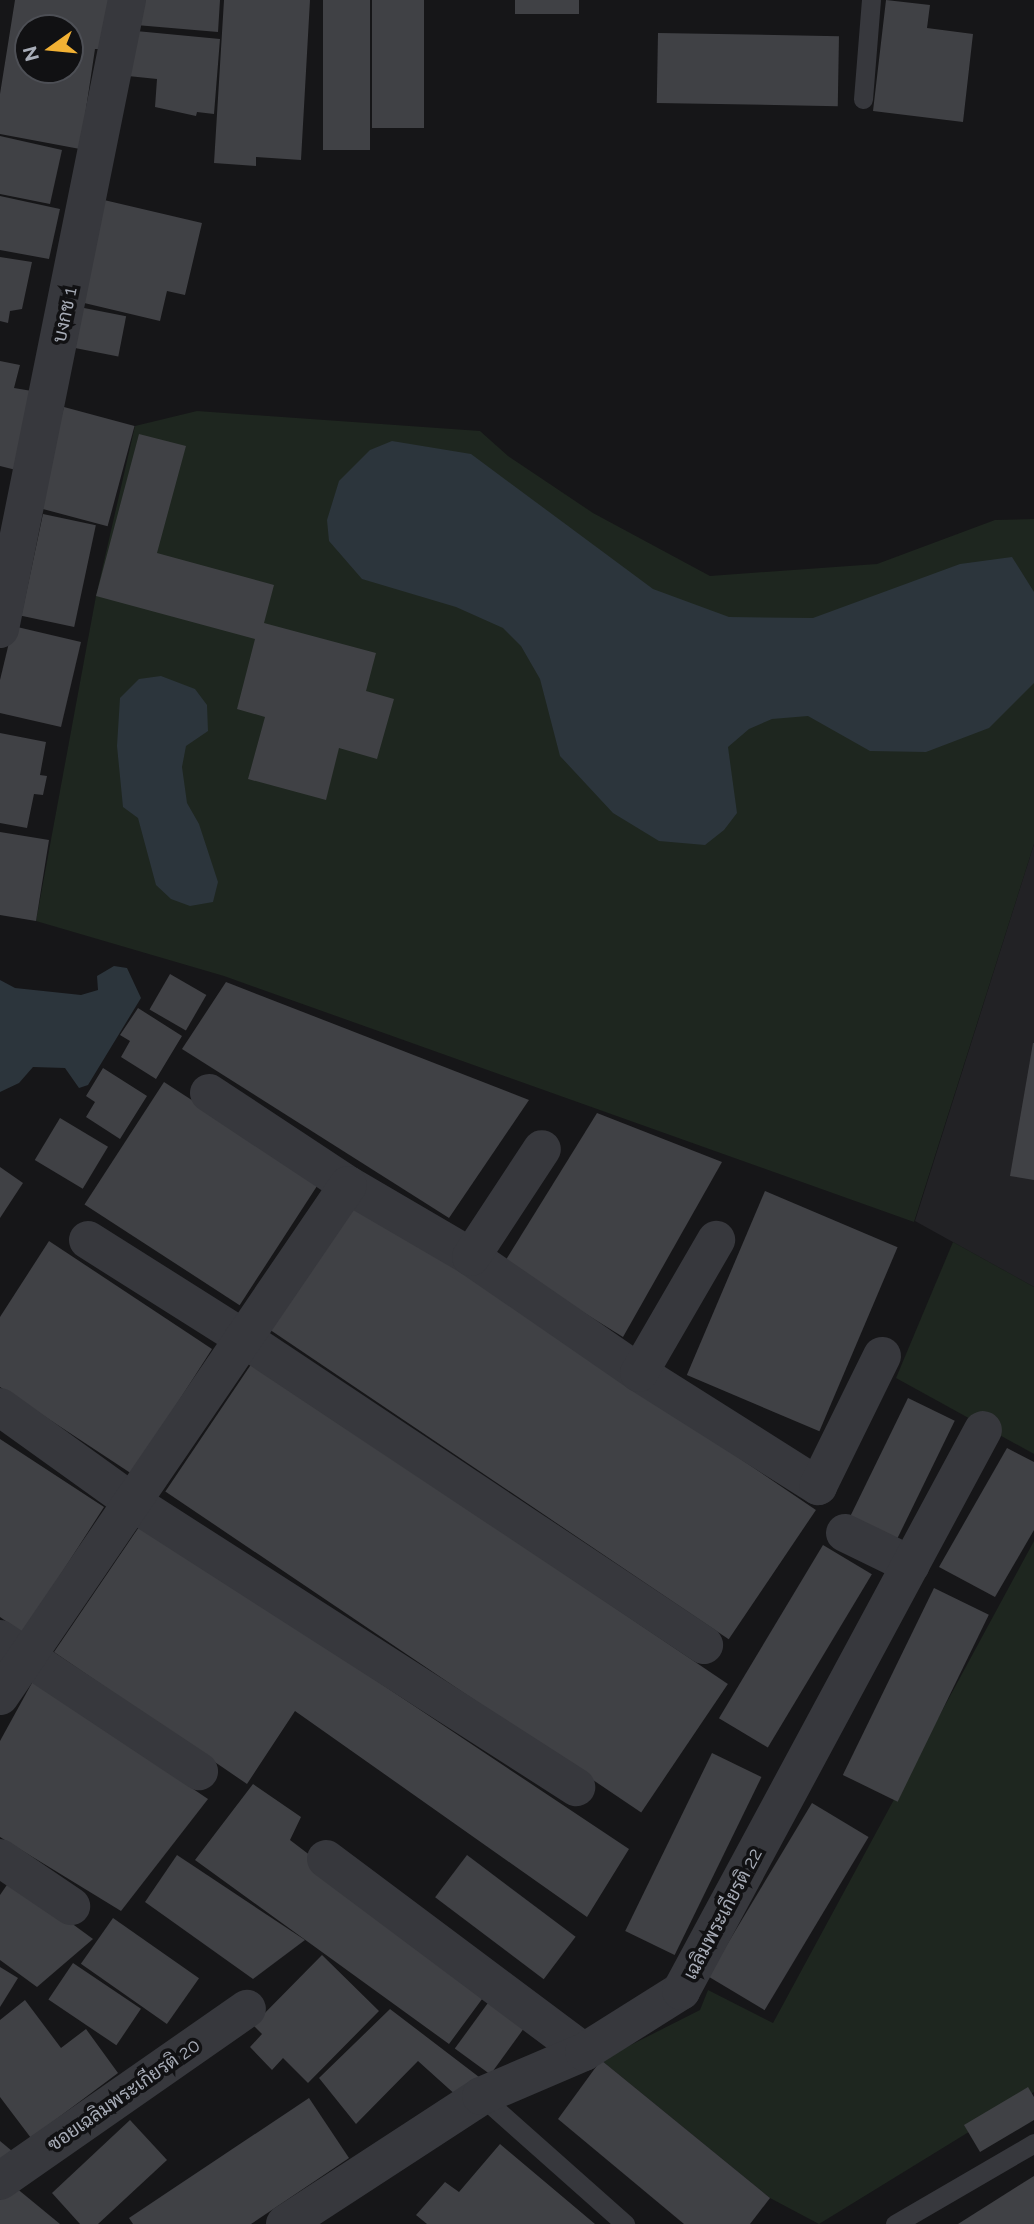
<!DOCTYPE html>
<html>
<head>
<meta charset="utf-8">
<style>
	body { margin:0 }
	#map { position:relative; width:1034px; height:2224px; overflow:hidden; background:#161618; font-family:Raleway,Sarabun,sans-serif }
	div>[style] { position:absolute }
	.built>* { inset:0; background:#222225 }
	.green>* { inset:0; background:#1e261f }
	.water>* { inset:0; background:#2c353c }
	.building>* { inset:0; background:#404145; transform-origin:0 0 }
	.lane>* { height:19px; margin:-9.5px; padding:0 9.5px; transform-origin:9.5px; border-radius:9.5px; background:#37383d }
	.street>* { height:38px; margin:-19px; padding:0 19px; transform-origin:19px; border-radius:19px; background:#37383d }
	span { translate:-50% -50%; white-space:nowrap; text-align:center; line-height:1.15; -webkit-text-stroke:7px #111113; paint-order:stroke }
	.street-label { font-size:19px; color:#a8adb8 }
	.north { position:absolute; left:14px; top:14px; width:70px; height:70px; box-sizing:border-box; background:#111113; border:2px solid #4d4f55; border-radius:50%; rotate:255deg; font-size:19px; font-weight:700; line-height:28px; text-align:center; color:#a8adb8 }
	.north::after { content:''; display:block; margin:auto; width:24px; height:32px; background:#f2b134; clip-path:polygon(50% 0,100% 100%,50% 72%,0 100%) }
</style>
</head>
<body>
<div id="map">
	<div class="built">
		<i style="clip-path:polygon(1034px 844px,1034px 1287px,915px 1221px)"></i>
	</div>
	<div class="green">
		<i style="clip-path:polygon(197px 411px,480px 431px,508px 456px,593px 513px,710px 576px,877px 564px,995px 520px,1034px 519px,1034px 844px,914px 1222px,224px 976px,36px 921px,96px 596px,135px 426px)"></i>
		<i style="clip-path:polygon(953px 1242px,1034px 1287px,1034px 1454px,896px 1378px)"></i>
		<i style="clip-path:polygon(1034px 1541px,1034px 2092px,819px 2224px,770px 2198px,601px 2060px,700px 2010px,708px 1990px,773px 2023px)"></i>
	</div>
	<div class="water">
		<i style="clip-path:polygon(392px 441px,471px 454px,653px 589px,729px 617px,813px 618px,960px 564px,1012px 557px,1034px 592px,1034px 683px,989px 728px,926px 752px,870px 751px,808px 716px,772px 719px,749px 729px,728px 747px,737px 813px,724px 830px,705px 845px,659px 841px,613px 813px,560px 756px,540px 679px,521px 646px,503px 628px,456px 607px,362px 579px,329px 541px,327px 520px,339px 481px,370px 450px)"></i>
		<i style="clip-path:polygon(161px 676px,195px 689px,207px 705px,208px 731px,186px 746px,182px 767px,187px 803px,199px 824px,218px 882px,213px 902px,190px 906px,171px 899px,156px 885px,138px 818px,123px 807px,117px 746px,120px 698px,139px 679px)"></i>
		<i style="clip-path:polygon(114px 966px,127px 968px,141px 998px,88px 1085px,79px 1088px,65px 1068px,33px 1067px,19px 1083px,0 1092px,0 980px,15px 988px,81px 995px,98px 990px,97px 976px)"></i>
	</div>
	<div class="building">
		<i style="clip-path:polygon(evenodd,15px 0,109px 0,100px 49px,95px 49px,80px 149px,0 134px,0 94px,15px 0,28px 28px,70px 28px,70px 70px,28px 70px,28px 28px)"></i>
		<i style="clip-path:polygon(138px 0,220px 0,218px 32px,136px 25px)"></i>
		<i style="clip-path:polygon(224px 0,310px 0,301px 160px,256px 157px,256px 166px,214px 163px)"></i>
		<i style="left:323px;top:0;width:47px;height:150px"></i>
		<i style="left:372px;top:0;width:52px;height:128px"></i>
		<i style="left:515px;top:0;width:64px;height:14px"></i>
		<i style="clip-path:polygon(886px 0,930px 5px,927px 28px,973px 34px,963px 122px,873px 111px)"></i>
		<i style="clip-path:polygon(136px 31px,220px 39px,214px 114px,197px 112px,196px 116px,155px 107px,157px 79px,128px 76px)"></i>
		<i style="left:658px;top:33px;width:181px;height:70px;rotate:1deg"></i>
		<i style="clip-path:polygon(0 136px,62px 150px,50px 204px,0 194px)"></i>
		<i style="clip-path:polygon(0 196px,60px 209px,49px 259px,0 250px)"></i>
		<i style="clip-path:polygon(104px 200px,202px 223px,185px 295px,167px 291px,160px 321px,80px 302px)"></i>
		<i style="clip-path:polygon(0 257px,32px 262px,22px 309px,10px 311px,8px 323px,0 321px)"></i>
		<i style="left:79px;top:307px;width:48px;height:41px;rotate:11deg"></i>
		<i style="clip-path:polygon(0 361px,20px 365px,14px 388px,32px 391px,16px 470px,0 466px)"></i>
		<i style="left:64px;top:407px;width:73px;height:104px;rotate:15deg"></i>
		<i style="clip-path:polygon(139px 434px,186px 446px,157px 553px,274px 585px,264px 623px,376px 653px,366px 691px,394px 699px,377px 759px,339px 748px,326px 800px,248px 779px,265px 717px,237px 709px,255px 639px,96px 596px)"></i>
		<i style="left:43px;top:514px;width:54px;height:104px;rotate:12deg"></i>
		<i style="clip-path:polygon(13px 626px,81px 642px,61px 727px,0 713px,0 680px)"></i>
		<i style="clip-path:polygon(0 733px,46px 742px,40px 775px,47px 776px,43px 795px,34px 794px,27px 828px,0 823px)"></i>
		<i style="clip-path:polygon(0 832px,49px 840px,36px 921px,0 915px)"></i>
		<i style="left:170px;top:974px;width:42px;height:41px;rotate:30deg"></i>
		<i style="clip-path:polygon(226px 982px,529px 1100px,449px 1218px,182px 1049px)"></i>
		<i style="clip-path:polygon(138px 1008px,182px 1036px,156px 1079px,121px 1057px,130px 1041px,120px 1035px)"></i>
		<i style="clip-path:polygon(1033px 1043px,1034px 1043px,1034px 1180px,1010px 1176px)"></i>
		<i style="clip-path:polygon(103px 1068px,147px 1096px,120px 1139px,86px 1117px,95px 1102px,86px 1096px)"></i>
		<i style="left:164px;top:1082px;width:185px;height:146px;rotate:33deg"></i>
		<i style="clip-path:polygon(597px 1113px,722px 1162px,623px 1337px,504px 1263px)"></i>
		<i style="left:60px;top:1118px;width:56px;height:49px;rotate:31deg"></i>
		<i style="clip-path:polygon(0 1167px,23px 1183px,0 1218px)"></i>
		<i style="left:765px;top:1191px;width:144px;height:200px;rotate:23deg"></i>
		<i style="left:355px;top:1199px;width:556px;height:156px;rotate:34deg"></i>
		<i style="clip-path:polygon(49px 1241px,212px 1349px,132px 1474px,0 1387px,0 1317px)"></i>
		<i style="left:252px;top:1363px;width:574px;height:155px;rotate:34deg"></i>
		<i style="left:908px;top:1398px;width:52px;height:138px;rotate:26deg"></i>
		<i style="clip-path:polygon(0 1439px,104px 1507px,23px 1633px,0 1617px)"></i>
		<i style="clip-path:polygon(1007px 1448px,1034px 1462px,1034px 1530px,995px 1597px,939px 1567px)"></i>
		<i style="clip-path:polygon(141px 1524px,629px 1849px,587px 1917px,295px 1711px,247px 1784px,54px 1652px)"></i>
		<i style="left:823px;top:1545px;width:57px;height:202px;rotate:31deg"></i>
		<i style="left:934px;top:1588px;width:61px;height:208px;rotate:26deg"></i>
		<i style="clip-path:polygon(33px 1681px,208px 1799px,121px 1911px,0 1837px,0 1741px)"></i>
		<i style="left:712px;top:1753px;width:55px;height:198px;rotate:26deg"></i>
		<i style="clip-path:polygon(253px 1784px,301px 1817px,290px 1840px,488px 1991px,449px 2044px,195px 1860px)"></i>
		<i style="left:812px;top:1803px;width:66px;height:202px;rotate:31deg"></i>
		<i style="clip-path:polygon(177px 1855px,305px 1940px,253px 1979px,145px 1902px)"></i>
		<i style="left:467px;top:1855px;width:136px;height:53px;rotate:37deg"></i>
		<i style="clip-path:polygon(11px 1879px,93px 1939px,37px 1987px,0 1960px,0 1895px)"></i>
		<i style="left:113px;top:1918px;width:105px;height:56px;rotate:35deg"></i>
		<i style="clip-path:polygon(322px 1955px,379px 2011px,308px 2083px,283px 2058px,272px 2070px,250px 2047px,262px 2034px,253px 2025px)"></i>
		<i style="left:73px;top:1963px;width:82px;height:44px;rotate:34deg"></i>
		<i style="clip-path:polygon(0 1967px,18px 1978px,0 2007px)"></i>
		<i style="left:493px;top:1996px;width:44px;height:65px;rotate:36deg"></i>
		<i style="clip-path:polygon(25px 2000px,61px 2048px,86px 2029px,118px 2073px,31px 2138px,0 2097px,0 2020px)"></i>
		<i style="clip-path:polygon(390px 2009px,479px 2077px,458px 2097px,418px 2061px,356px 2124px,319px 2078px)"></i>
		<i style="clip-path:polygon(601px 2060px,770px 2198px,750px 2224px,684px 2224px,558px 2119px)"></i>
		<i style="clip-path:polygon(1028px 2087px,1034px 2097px,1034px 2120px,980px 2152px,964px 2125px)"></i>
		<i style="clip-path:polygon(309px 2098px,349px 2158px,251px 2224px,133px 2224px,129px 2218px)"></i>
		<i style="clip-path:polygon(130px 2120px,167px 2160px,98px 2224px,80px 2224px,52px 2193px)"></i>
		<i style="clip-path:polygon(0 2141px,18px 2156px,0 2169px)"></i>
		<i style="clip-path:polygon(500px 2144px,595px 2224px,427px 2224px,416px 2215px,445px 2182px,459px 2192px)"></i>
		<i style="clip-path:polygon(1034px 2176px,1034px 2224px,958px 2224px)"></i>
		<i style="clip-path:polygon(15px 2187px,60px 2224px,0 2224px,0 2200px)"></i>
	</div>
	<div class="lane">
		<i style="left:863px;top:99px;width:99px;rotate:-85.4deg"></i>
		<i style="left:481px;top:2096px;width:193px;rotate:41.6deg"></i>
		<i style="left:895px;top:2224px;width:161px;rotate:-30.2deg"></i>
	</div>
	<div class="street">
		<i style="left:0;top:629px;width:642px;rotate:-78.59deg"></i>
		<i style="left:209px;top:1093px;width:167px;rotate:33.5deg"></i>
		<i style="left:348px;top:1185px;width:143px;rotate:30.3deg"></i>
		<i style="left:471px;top:1257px;width:204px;rotate:34.6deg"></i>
		<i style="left:639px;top:1373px;width:212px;rotate:32.3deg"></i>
		<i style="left:818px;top:1486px;width:145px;rotate:-63.8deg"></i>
		<i style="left:88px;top:1240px;width:183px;rotate:32.3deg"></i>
		<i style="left:243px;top:1338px;width:554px;rotate:33.66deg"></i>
		<i style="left:471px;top:1257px;width:129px;rotate:-56.7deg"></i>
		<i style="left:639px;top:1373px;width:154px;rotate:-59.9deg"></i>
		<i style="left:0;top:1407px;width:163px;rotate:35.7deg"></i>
		<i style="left:132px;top:1502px;width:528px;rotate:32.7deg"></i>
		<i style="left:845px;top:1533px;width:73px;rotate:25.9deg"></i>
		<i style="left:0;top:1639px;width:239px;rotate:33.6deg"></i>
		<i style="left:0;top:1696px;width:618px;rotate:-55.74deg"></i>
		<i style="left:0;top:1858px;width:86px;rotate:34.1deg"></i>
		<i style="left:326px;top:1859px;width:322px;rotate:36.8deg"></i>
		<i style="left:0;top:2181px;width:301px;rotate:-34.9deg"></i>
		<i style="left:285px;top:2224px;width:234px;rotate:-33.1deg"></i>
		<i style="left:481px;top:2096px;width:112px;rotate:-23.1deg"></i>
		<i style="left:584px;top:2052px;width:115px;rotate:-32.2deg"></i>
		<i style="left:681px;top:1991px;width:637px;rotate:-61.71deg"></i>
	</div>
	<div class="street-label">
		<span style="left:65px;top:315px;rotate:-78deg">บงกช 1</span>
		<span style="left:723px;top:1914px;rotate:-62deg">เฉลิมพระเกียรติ 22</span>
		<span style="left:124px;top:2095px;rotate:-35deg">ซอยเฉลิมพระเกียรติ 20</span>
	</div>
	<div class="north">N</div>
</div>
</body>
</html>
